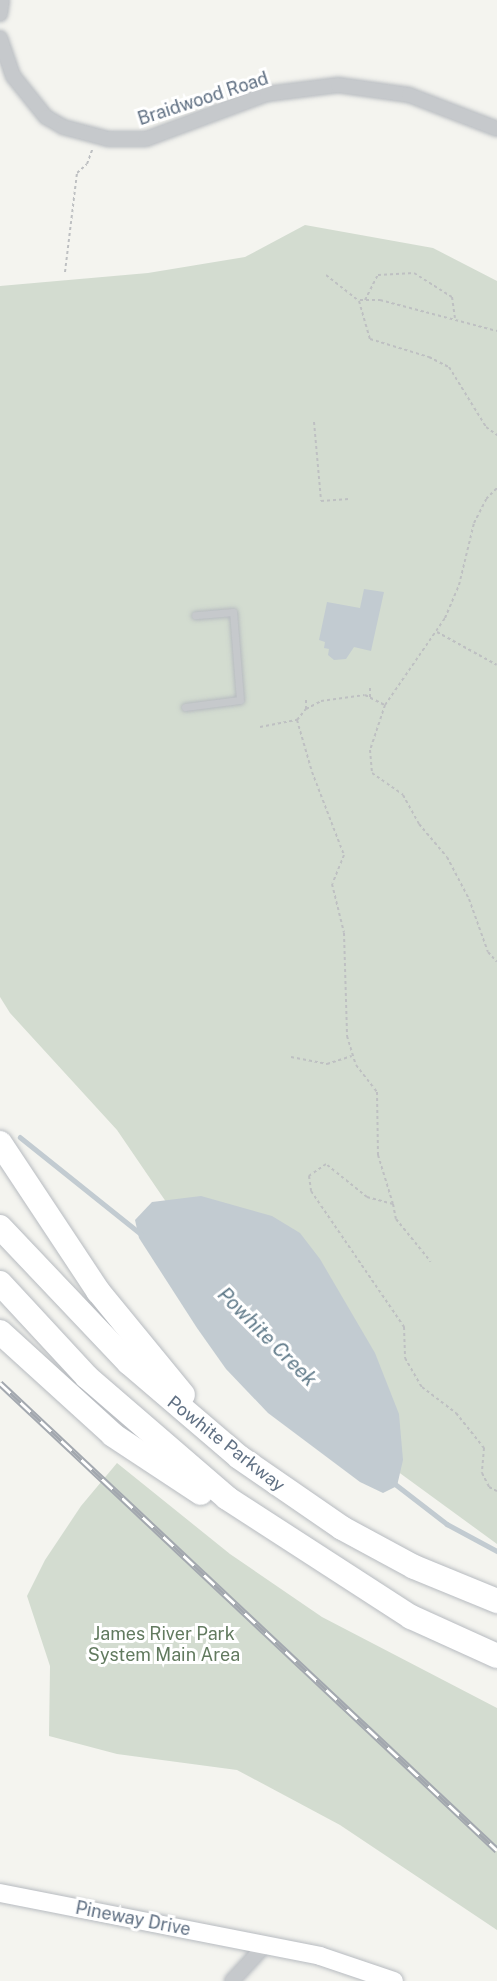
<!DOCTYPE html>
<html>
<head>
<meta charset="utf-8">
<style>
	body { margin:0 }
	#map { position:relative; width:497px; height:1981px; overflow:hidden; background:#f4f4ef; font-family:"Public Sans",sans-serif }
	div>[style] { position:absolute }
	.green>* { inset:0; background:#d3dcd0 }
	.water>* { inset:0; background:#c2cbd1 }
	.stream>* { height:4.5px; margin:-2.25px; padding:0 2.25px; transform-origin:2.25px; border-radius:2.25px; background:#c2cbd1 }
	.path>* { height:2px; margin-top:-1px; transform-origin:0; background:repeating-linear-gradient(90deg,#bec0c2 0 3px,transparent 0 6px) }
	.roads { filter:drop-shadow(0 0 2px #b7bbc0) drop-shadow(0 0 2px #b7bbc0) }
	.lane>* { height:7px; margin:-3.5px; padding:0 3.5px; transform-origin:3.5px; border-radius:3.5px; background:#c6c9cc }
	.street>* { height:14px; margin:-7px; padding:0 7px; transform-origin:7px; border-radius:7px; background:#c6c9cc }
	.secondary>* { height:18px; margin:-9px; padding:0 9px; transform-origin:9px; border-radius:9px; background:#fff }
	.highway>* { height:24px; margin:-12px; padding:0 12px; transform-origin:12px; border-radius:12px; background:#fff }
	.rail>* { height:7px; margin-top:-3.5px; transform-origin:0; background:repeating-linear-gradient(90deg,#fff 0 14px,#a3a8af 0 28px); box-sizing:border-box; border-block:2px solid #a3a8af }
	span { translate:-50% -50%; white-space:nowrap; text-align:center; line-height:1.15; -webkit-text-stroke:6px #fff; paint-order:stroke }
	.street-label { font-size:18px; color:#607083 }
	.park-label { font-size:18px; color:#627a5f }
	.water-label { font-size:20px; color:#607a89; font-style:italic }
</style>
</head>
<body>
<div id="map">
	<div class="green">
		<i style="clip-path:polygon(305px 225px,433px 248px,497px 281px,497px 1544px,397px 1471px,220px 1281px,117px 1130px,10px 1013px,0 997px,0 286px,148px 273px,245px 257px)"></i>
		<i style="clip-path:polygon(117px 1463px,230px 1554px,322px 1617px,497px 1708px,497px 1930px,340px 1825px,237px 1770px,117px 1754px,49px 1736px,50px 1666px,27px 1596px,45px 1560px,81px 1506px)"></i>
	</div>
	<div class="water">
		<i style="clip-path:polygon(364px 589px,384px 592px,371px 651px,354px 647px,346px 659px,334px 660px,328px 655px,329px 649px,324px 648px,325px 642px,319px 640px,327px 602px,360px 608px)"></i>
		<i style="clip-path:polygon(201px 1196px,272px 1216px,300px 1233px,320px 1259px,375px 1353px,399px 1414px,403px 1460px,397px 1486px,383px 1493px,360px 1482px,268px 1413px,226px 1369px,197px 1328px,139px 1238px,135px 1220px,152px 1202px)"></i>
	</div>
	<div class="stream">
		<i style="left:20px;top:1137px;width:154px;rotate:38.7deg"></i>
		<i style="left:394px;top:1483px;width:67px;rotate:37.7deg"></i>
		<i style="left:447px;top:1524px;width:57px;rotate:28.4deg"></i>
	</div>
	<div class="path">
		<i style="left:65px;top:272px;width:100px;rotate:-83.1deg"></i>
		<i style="left:77px;top:173px;width:13px;rotate:-42deg"></i>
		<i style="left:87px;top:164px;width:15px;rotate:-70deg"></i>
		<i style="left:326px;top:275px;width:42px;rotate:38.2deg"></i>
		<i style="left:359px;top:301px;width:40px;rotate:74deg"></i>
		<i style="left:370px;top:339px;width:62px;rotate:17deg"></i>
		<i style="left:429px;top:357px;width:22px;rotate:27deg"></i>
		<i style="left:449px;top:367px;width:70px;rotate:58.3deg"></i>
		<i style="left:486px;top:427px;width:14px;rotate:36deg"></i>
		<i style="left:360px;top:300px;width:20px"></i>
		<i style="left:380px;top:300px;width:121px;rotate:14.8deg"></i>
		<i style="left:365px;top:300px;width:28px;rotate:-63deg"></i>
		<i style="left:378px;top:275px;width:36px;rotate:-3deg"></i>
		<i style="left:414px;top:273px;width:45px;rotate:32.3deg"></i>
		<i style="left:452px;top:297px;width:21px;rotate:82deg"></i>
		<i style="left:314px;top:422px;width:79px;rotate:84.9deg"></i>
		<i style="left:321px;top:501px;width:28px;rotate:-4deg"></i>
		<i style="left:437px;top:632px;width:68px;rotate:28.8deg"></i>
		<i style="left:370px;top:688px;width:9px;rotate:90deg"></i>
		<i style="left:385px;top:705px;width:47px;rotate:108.4deg"></i>
		<i style="left:370px;top:750px;width:23px;rotate:85deg"></i>
		<i style="left:372px;top:773px;width:38px;rotate:35deg"></i>
		<i style="left:403px;top:795px;width:33px;rotate:61deg"></i>
		<i style="left:419px;top:824px;width:43px;rotate:49.7deg"></i>
		<i style="left:447px;top:857px;width:47px;rotate:62.4deg"></i>
		<i style="left:469px;top:899px;width:56px;rotate:70.3deg"></i>
		<i style="left:488px;top:952px;width:13px;rotate:48deg"></i>
		<i style="left:306px;top:709px;width:17px;rotate:-28deg"></i>
		<i style="left:321px;top:701px;width:44px;rotate:-7.8deg"></i>
		<i style="left:365px;top:695px;width:22px;rotate:27deg"></i>
		<i style="left:385px;top:705px;width:106px;rotate:-55.4deg"></i>
		<i style="left:445px;top:618px;width:36px;rotate:-67deg"></i>
		<i style="left:459px;top:585px;width:64px;rotate:-76.4deg"></i>
		<i style="left:474px;top:523px;width:27px;rotate:-63deg"></i>
		<i style="left:486px;top:499px;width:16px;rotate:-45deg"></i>
		<i style="left:297px;top:720px;width:54px;rotate:73.9deg"></i>
		<i style="left:312px;top:772px;width:89px;rotate:68.9deg"></i>
		<i style="left:344px;top:855px;width:31px;rotate:112deg"></i>
		<i style="left:332px;top:884px;width:50px;rotate:76.2deg"></i>
		<i style="left:344px;top:933px;width:103px;rotate:88.3deg"></i>
		<i style="left:347px;top:1036px;width:30px;rotate:73deg"></i>
		<i style="left:356px;top:1065px;width:34px;rotate:52deg"></i>
		<i style="left:377px;top:1092px;width:63px;rotate:89.1deg"></i>
		<i style="left:378px;top:1155px;width:51px;rotate:73deg"></i>
		<i style="left:393px;top:1204px;width:27px;rotate:-165deg"></i>
		<i style="left:367px;top:1197px;width:53px;rotate:-141.2deg"></i>
		<i style="left:326px;top:1164px;width:21px;rotate:145deg"></i>
		<i style="left:309px;top:1176px;width:15px;rotate:82deg"></i>
		<i style="left:311px;top:1191px;width:165px;rotate:55.6deg"></i>
		<i style="left:404px;top:1327px;width:31px;rotate:88deg"></i>
		<i style="left:405px;top:1358px;width:34px;rotate:60deg"></i>
		<i style="left:422px;top:1387px;width:43px;rotate:37.4deg"></i>
		<i style="left:456px;top:1413px;width:45px;rotate:51.3deg"></i>
		<i style="left:484px;top:1448px;width:25px;rotate:95deg"></i>
		<i style="left:482px;top:1473px;width:16px;rotate:63deg"></i>
		<i style="left:489px;top:1487px;width:9px;rotate:27deg"></i>
		<i style="left:260px;top:727px;width:38px;rotate:-11deg"></i>
		<i style="left:297px;top:720px;width:14px;rotate:-51deg"></i>
		<i style="left:306px;top:709px;width:10px;rotate:-90deg"></i>
		<i style="left:291px;top:1057px;width:37px;rotate:11deg"></i>
		<i style="left:327px;top:1064px;width:26px;rotate:-18deg"></i>
		<i style="left:393px;top:1204px;width:15px;rotate:79deg"></i>
		<i style="left:396px;top:1219px;width:55px;rotate:50.9deg"></i>
	</div>
	<div class="roads">
		<div class="lane">
			<i style="left:185px;top:707px;width:55px;rotate:-7.3deg"></i>
			<i style="left:240px;top:700px;width:88px;rotate:-94.5deg"></i>
			<i style="left:233px;top:612px;width:38px;rotate:175deg"></i>
		</div>
		<div class="street">
			<i style="left:0;top:14px;width:14px;rotate:-82deg"></i>
			<i style="left:0;top:38px;width:40px;rotate:71.1deg"></i>
			<i style="left:13px;top:76px;width:53px;rotate:51.2deg"></i>
			<i style="left:46px;top:117px;width:20px;rotate:30deg"></i>
			<i style="left:63px;top:127px;width:47px;rotate:14.9deg"></i>
			<i style="left:108px;top:139px;width:38px"></i>
			<i style="left:146px;top:139px;width:129px;rotate:-20.4deg"></i>
			<i style="left:267px;top:94px;width:72px;rotate:-7.2deg"></i>
			<i style="left:338px;top:85px;width:72px;rotate:8deg"></i>
			<i style="left:409px;top:95px;width:94px;rotate:21.1deg"></i>
			<i style="left:232px;top:1981px;width:50px;rotate:-47.4deg"></i>
		</div>
		<div class="secondary">
			<i style="left:0;top:1893px;width:326px;rotate:11.1deg"></i>
			<i style="left:320px;top:1956px;width:78px;rotate:18.7deg"></i>
		</div>
		<div class="highway">
			<i style="left:0;top:1143px;width:178px;rotate:56.5deg"></i>
			<i style="left:98px;top:1291px;width:134px;rotate:50.7deg"></i>
			<i style="left:0;top:1227px;width:187px;rotate:46.5deg"></i>
			<i style="left:129px;top:1363px;width:145px;rotate:40.5deg"></i>
			<i style="left:239px;top:1457px;width:125px;rotate:34.6deg"></i>
			<i style="left:342px;top:1528px;width:82px;rotate:28.4deg"></i>
			<i style="left:414px;top:1567px;width:90px;rotate:22.3deg"></i>
			<i style="left:0;top:1283px;width:128px;rotate:47.2deg"></i>
			<i style="left:87px;top:1377px;width:185px;rotate:40.8deg"></i>
			<i style="left:227px;top:1498px;width:219px;rotate:32.9deg"></i>
			<i style="left:411px;top:1617px;width:94px;rotate:24.4deg"></i>
			<i style="left:0;top:1332px;width:153px;rotate:42.3deg"></i>
			<i style="left:113px;top:1435px;width:105px;rotate:33.4deg"></i>
		</div>
	</div>
	<div class="rail">
		<i style="left:0;top:1383px;width:682px;rotate:43.22deg"></i>
	</div>
	<div class="street-label">
		<span style="left:203px;top:99px;rotate:-18deg">Braidwood Road</span>
		<span style="left:226px;top:1444px;rotate:38deg">Powhite Parkway</span>
		<span style="left:133px;top:1919px;rotate:11deg">Pineway Drive</span>
	</div>
	<div class="park-label">
		<span style="left:164px;top:1645px">James River Park<br>System Main Area</span>
	</div>
	<div class="water-label">
		<span style="left:267px;top:1337px;rotate:45deg">Powhite Creek</span>
	</div>
</div>
</body>
</html>
